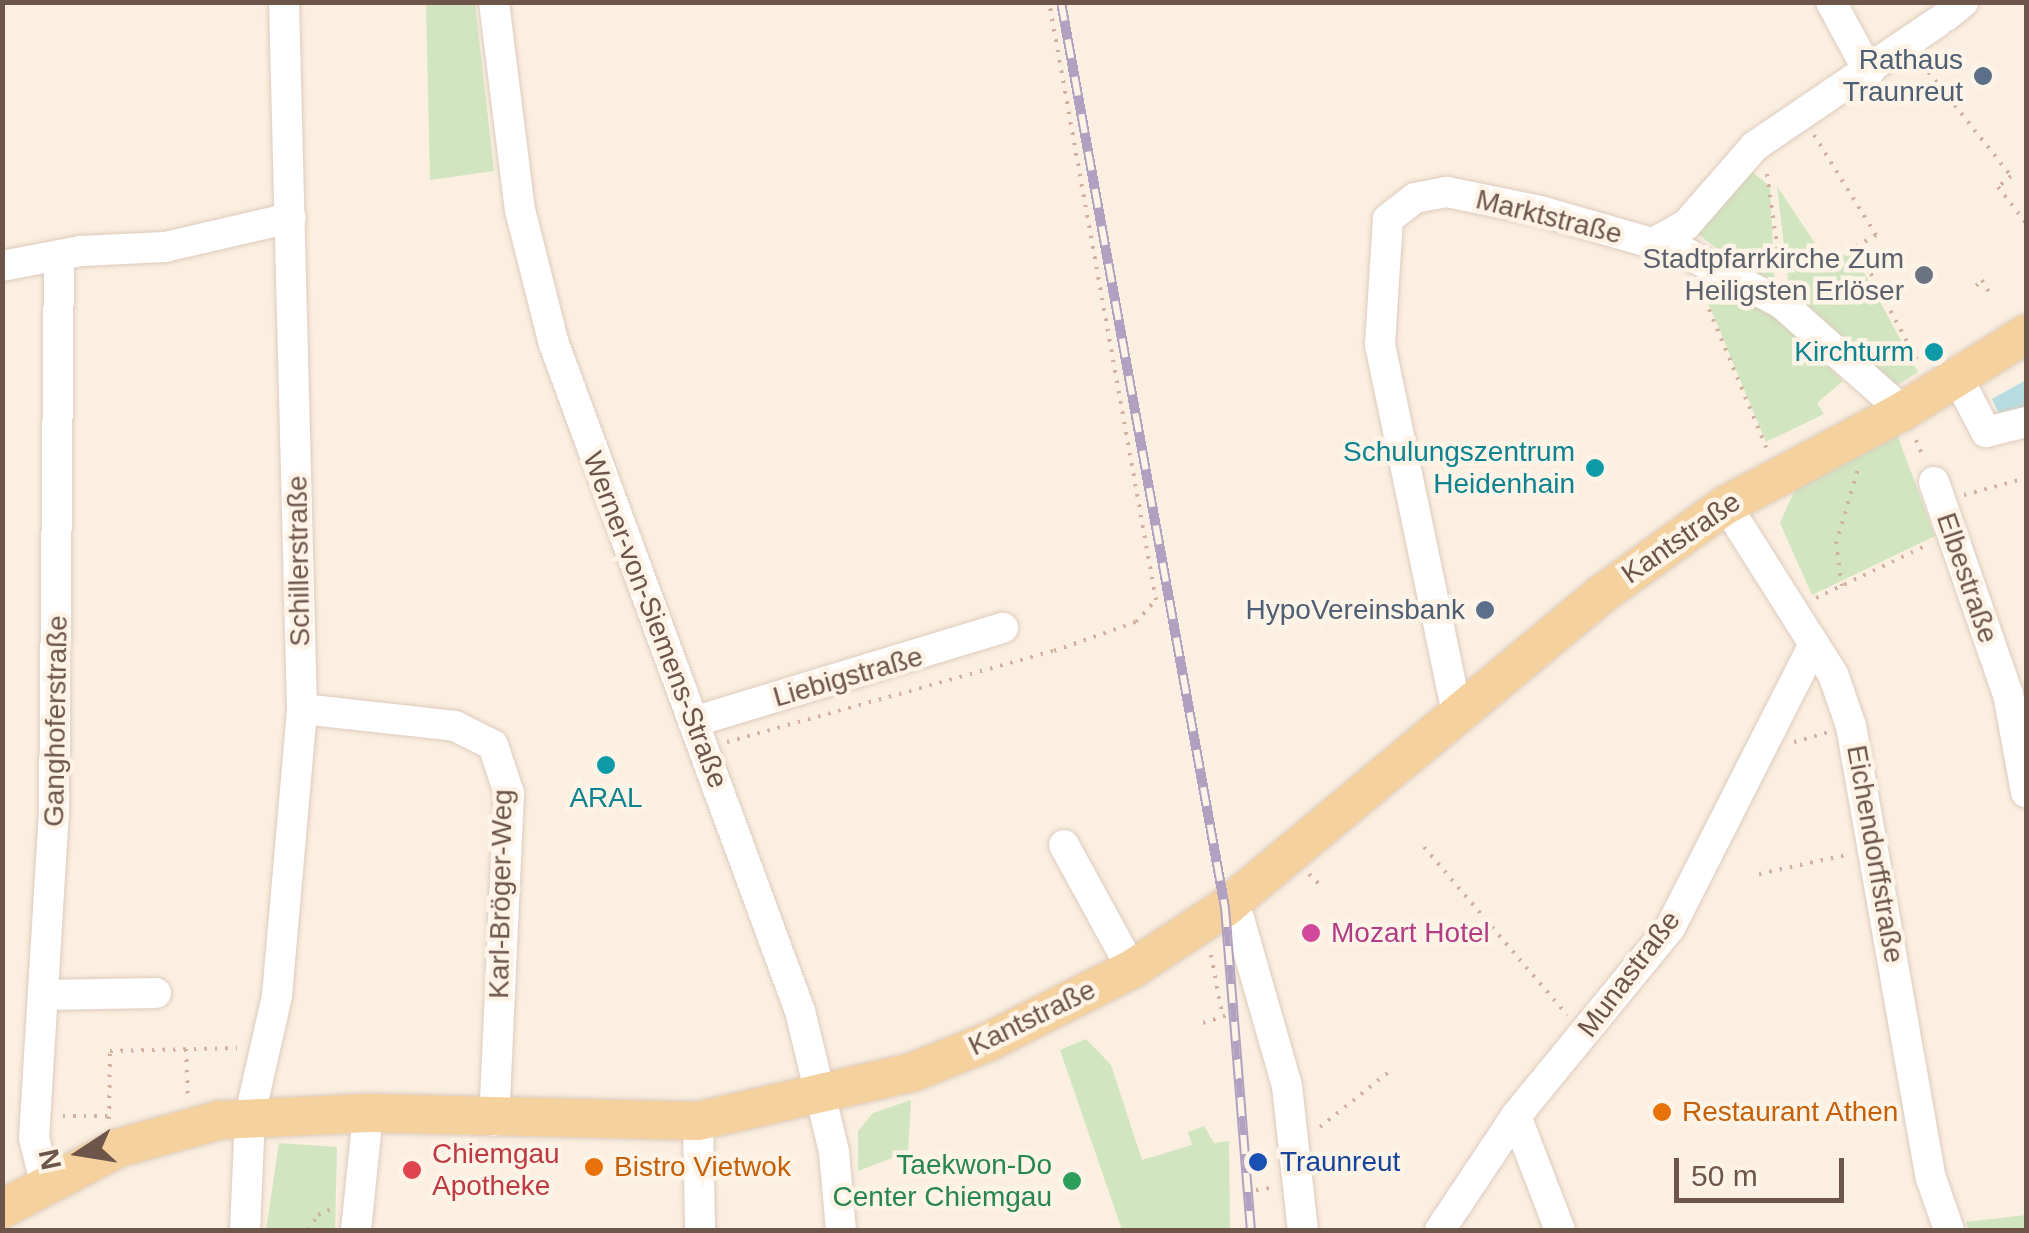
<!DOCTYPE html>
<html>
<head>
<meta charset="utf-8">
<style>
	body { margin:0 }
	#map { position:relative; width:2029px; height:1233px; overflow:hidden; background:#faefe0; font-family:Arial,sans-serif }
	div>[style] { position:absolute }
	.green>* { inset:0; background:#d1e5c1 }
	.water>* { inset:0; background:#b7dce1 }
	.path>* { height:4px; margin-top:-2px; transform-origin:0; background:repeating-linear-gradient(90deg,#d1b09e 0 2.5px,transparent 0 10.5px) }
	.roads { filter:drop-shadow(0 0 2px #ddcbbd) drop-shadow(0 0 2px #ddcbbd) }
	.minor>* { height:30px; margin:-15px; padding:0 15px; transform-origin:15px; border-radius:15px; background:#fff }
	.major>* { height:38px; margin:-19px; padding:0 19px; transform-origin:19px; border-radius:19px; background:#f4d19d }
	.rail>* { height:10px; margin-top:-5px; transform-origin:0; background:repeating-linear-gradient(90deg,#fdf3e6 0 19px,#b1a1c1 0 38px); box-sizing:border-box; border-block:2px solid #b1a1c1 }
	.dots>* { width:28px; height:28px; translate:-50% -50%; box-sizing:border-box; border:5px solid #fdf3e6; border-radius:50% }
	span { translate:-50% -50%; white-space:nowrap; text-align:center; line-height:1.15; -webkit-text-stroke:9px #fdf3e6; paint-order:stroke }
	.service-label { font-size:28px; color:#4e5e75 }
	.right { translate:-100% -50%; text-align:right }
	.street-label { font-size:28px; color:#6e554a }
	.worship-label { font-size:28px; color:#5b616d }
	.culture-label { font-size:28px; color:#0d838f }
	.hotel-label { font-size:28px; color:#b23c85 }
	.left { translate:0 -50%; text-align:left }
	.food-label { font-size:28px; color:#c56008 }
	.health-label { font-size:28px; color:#be3a42 }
	.transit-label { font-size:28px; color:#164399 }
	.leisure-label { font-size:28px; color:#27864d }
	.frame { position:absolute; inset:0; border:5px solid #6e554a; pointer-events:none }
	.north { position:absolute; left:30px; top:1103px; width:100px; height:100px; -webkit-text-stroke:8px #fdf3e6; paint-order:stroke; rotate:258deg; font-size:28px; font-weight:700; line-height:40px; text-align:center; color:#6e554a }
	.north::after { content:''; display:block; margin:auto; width:35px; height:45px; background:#6e554a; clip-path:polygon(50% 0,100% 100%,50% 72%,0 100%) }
	.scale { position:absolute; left:1674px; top:1158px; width:170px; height:45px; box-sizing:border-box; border:5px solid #6e554a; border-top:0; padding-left:12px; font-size:30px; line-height:35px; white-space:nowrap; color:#6e554a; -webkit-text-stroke:8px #fdf3e6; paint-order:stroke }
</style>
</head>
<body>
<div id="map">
	<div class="green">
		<i style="clip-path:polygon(426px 3px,475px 3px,494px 171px,430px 180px)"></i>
		<i style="clip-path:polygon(1748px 169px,1770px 186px,1775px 290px,1692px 230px)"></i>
		<i style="clip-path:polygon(1777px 186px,1828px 263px,1852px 250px,1918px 372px,1890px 390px,1791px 305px)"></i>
		<i style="clip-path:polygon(1715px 288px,1773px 313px,1843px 381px,1817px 403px,1824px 414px,1766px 442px,1705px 295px)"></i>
		<i style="clip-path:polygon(1895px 429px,1935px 536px,1812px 595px,1780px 523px,1799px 481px)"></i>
		<i style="clip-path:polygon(1086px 1039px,1111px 1065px,1142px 1160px,1192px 1145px,1188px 1132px,1204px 1126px,1214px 1143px,1229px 1141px,1230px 1230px,1122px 1230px,1060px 1050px)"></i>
		<i style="clip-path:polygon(911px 1100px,908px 1152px,858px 1171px,858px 1131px,873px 1113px)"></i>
		<i style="clip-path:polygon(279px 1143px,337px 1147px,335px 1230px,266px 1230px)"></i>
		<i style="clip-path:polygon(2026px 1215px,2026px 1230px,1969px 1230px,1966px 1222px)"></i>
	</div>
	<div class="water">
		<i style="clip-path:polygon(2026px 380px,2026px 412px,2001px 418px,1992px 399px)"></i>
	</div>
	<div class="path">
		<i style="left:1922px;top:64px;width:143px;rotate:51.5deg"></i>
		<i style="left:2011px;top:176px;width:17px;rotate:140deg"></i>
		<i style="left:1998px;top:187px;width:46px;rotate:52.1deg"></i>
		<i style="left:1814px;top:135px;width:118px;rotate:58.2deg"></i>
		<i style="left:1876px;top:235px;width:23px;rotate:151deg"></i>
		<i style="left:1856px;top:246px;width:136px;rotate:61.9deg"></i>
		<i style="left:1767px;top:174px;width:100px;rotate:82deg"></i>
		<i style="left:1976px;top:286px;width:8px;rotate:-45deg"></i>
		<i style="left:1982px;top:280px;width:18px;rotate:61deg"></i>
		<i style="left:1701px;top:290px;width:175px;rotate:67.5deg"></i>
		<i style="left:1916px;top:440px;width:21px;rotate:67deg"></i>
		<i style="left:1964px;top:495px;width:64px;rotate:-15.3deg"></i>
		<i style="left:1842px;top:586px;width:42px;rotate:-98.1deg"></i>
		<i style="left:1836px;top:544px;width:78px;rotate:-73.7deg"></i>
		<i style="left:1816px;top:598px;width:125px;rotate:-25.5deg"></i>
		<i style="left:727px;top:742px;width:339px;rotate:-15.6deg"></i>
		<i style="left:1054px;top:651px;width:87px;rotate:-19.5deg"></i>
		<i style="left:1136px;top:622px;width:30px;rotate:-48deg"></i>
		<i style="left:1156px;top:600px;width:607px;rotate:-100.14deg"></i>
		<i style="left:1794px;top:742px;width:35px;rotate:-16deg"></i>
		<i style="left:1424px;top:847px;width:221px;rotate:49.6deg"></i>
		<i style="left:1309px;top:874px;width:16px;rotate:45deg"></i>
		<i style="left:1759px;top:874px;width:89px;rotate:-12.3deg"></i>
		<i style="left:1211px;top:955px;width:60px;rotate:79.4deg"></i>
		<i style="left:1203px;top:1023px;width:40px;rotate:-18deg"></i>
		<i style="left:186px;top:1049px;width:50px;rotate:87.7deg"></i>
		<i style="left:63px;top:1116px;width:45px"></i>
		<i style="left:109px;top:1119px;width:68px;rotate:-89.2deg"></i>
		<i style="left:110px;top:1051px;width:127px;rotate:-1.4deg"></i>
		<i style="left:1320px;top:1127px;width:90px;rotate:-38.7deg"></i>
		<i style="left:1256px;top:1190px;width:16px;rotate:-7deg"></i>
		<i style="left:308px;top:1230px;width:18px;rotate:-56deg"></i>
		<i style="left:318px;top:1215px;width:17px;rotate:-25deg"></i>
	</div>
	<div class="roads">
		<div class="minor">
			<i style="left:494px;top:2px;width:210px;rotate:82.9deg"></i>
			<i style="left:520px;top:210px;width:138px;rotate:75.8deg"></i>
			<i style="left:554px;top:344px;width:711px;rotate:69.76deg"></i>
			<i style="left:800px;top:1011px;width:145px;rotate:76.4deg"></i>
			<i style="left:834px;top:1152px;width:78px;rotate:84.9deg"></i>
			<i style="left:1831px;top:2px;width:80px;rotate:61.5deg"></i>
			<i style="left:1946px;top:16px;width:22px;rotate:-39deg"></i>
			<i style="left:1653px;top:243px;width:38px;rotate:-29deg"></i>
			<i style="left:1686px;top:225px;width:105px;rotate:-48.9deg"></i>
			<i style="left:1755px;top:146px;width:222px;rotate:-34.2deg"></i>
			<i style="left:2px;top:266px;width:80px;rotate:-10.8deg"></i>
			<i style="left:81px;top:251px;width:84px;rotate:-2.7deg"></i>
			<i style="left:165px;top:247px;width:129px;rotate:-13deg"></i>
			<i style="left:1958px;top:378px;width:61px;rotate:62.6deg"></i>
			<i style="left:1986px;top:432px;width:41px;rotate:-14deg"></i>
			<i style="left:1934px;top:482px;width:225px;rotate:70.8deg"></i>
			<i style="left:2008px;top:694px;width:100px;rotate:79.6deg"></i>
			<i style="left:1726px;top:505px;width:200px;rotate:57.7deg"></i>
			<i style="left:1833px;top:674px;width:55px;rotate:70.9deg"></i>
			<i style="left:1851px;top:726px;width:459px;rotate:80deg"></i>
			<i style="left:1931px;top:1178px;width:55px;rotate:70.9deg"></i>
			<i style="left:302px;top:709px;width:154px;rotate:6.3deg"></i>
			<i style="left:455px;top:726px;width:42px;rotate:26.6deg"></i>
			<i style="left:493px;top:745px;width:51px;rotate:71.6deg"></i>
			<i style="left:509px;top:793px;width:328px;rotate:92.6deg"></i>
			<i style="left:1458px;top:718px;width:381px;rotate:-101.8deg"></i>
			<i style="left:1380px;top:345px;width:126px;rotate:-86.4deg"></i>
			<i style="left:1388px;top:219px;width:34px;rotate:-38deg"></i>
			<i style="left:1415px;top:198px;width:33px;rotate:-11deg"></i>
			<i style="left:1447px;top:192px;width:95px;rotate:11.5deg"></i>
			<i style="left:1540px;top:211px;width:152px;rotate:16deg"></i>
			<i style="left:1686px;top:253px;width:107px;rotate:27.8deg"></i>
			<i style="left:1781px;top:303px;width:163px;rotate:41.5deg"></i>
			<i style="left:693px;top:722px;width:324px;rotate:-16.9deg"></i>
			<i style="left:1064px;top:845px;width:141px;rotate:61.3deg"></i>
			<i style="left:1234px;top:901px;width:192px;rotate:74deg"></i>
			<i style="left:1287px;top:1086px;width:145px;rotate:83.7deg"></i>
			<i style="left:46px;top:995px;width:110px;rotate:-1deg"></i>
			<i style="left:1516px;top:1116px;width:122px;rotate:68.9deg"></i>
			<i style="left:698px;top:1121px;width:109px;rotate:88.9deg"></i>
			<i style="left:45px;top:1182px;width:45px;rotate:-104deg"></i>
			<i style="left:34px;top:1138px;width:325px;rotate:-86.5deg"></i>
			<i style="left:54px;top:814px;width:557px;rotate:-89.49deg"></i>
			<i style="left:245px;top:1230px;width:115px;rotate:-87.5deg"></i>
			<i style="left:250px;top:1115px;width:122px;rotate:-77.2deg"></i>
			<i style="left:277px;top:996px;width:288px;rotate:-85deg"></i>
			<i style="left:302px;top:709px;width:707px;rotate:-91.46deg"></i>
			<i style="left:356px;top:1230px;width:118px;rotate:-84.1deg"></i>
			<i style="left:1440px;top:1230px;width:137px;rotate:-56.3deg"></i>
			<i style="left:1516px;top:1116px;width:243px;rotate:-50.7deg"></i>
			<i style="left:1670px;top:928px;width:318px;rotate:-63.1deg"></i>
		</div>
		<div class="major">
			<i style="left:2px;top:1209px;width:131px;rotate:-27.7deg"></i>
			<i style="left:118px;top:1148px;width:106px;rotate:-15.4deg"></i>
			<i style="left:220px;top:1120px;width:148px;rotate:-2.7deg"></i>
			<i style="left:368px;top:1113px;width:330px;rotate:1.4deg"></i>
			<i style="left:698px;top:1121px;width:221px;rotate:-12.8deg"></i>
			<i style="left:913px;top:1072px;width:83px;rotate:-21.9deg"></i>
			<i style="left:990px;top:1041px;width:159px;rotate:-26.9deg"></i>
			<i style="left:1132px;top:969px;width:111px;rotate:-33.3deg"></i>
			<i style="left:1225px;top:908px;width:491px;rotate:-39.8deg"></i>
			<i style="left:1602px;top:594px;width:153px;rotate:-35.7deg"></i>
			<i style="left:1726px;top:505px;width:200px;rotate:-28deg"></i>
			<i style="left:1903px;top:411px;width:145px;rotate:-32deg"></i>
		</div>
	</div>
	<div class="rail">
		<i style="left:1061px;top:2px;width:921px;rotate:79.74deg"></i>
		<i style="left:1225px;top:908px;width:323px;rotate:85.4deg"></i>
	</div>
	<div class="dots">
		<i style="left:1983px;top:76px;background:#5c6f8a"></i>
		<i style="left:1924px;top:275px;background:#6b7280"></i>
		<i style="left:1934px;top:352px;background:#0f9aa8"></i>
		<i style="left:1595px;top:468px;background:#0f9aa8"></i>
		<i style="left:1485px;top:610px;background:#5c6f8a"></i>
		<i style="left:606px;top:765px;background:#0f9aa8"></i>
		<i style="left:1311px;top:933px;background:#d1479c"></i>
		<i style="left:1662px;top:1112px;background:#e8710a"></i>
		<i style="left:1258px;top:1162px;background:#1a4fb4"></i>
		<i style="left:594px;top:1167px;background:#e8710a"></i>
		<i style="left:412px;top:1170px;background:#e0444e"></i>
		<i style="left:1072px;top:1181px;background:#2e9e5b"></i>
	</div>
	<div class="service-label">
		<span class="right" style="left:1963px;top:76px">Rathaus<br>Traunreut</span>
		<span class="right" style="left:1465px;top:610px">HypoVereinsbank</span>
	</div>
	<div class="street-label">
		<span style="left:1549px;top:217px;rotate:14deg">Marktstraße</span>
		<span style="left:1681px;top:538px;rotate:-35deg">Kantstraße</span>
		<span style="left:299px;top:561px;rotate:-91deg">Schillerstraße</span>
		<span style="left:1967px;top:578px;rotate:71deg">Elbestraße</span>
		<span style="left:655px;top:620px;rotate:69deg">Werner-von-Siemens-Straße</span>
		<span style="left:848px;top:677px;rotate:-16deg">Liebigstraße</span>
		<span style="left:56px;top:721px;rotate:-89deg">Ganghoferstraße</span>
		<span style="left:1875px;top:854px;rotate:80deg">Eichendorffstraße</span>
		<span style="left:501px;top:894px;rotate:-89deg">Karl-Bröger-Weg</span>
		<span style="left:1629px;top:974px;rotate:-53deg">Munastraße</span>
		<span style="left:1032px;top:1018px;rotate:-26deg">Kantstraße</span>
	</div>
	<div class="worship-label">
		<span class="right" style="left:1904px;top:275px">Stadtpfarrkirche Zum<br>Heiligsten Erlöser</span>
	</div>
	<div class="culture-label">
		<span class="right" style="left:1914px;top:352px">Kirchturm</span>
		<span class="right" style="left:1575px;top:468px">Schulungszentrum<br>Heidenhain</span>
		<span style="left:606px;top:798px">ARAL</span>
	</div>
	<div class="hotel-label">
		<span class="left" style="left:1331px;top:933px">Mozart Hotel</span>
	</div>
	<div class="food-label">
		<span class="left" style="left:1682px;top:1112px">Restaurant Athen</span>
		<span class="left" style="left:614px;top:1167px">Bistro Vietwok</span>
	</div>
	<div class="health-label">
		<span class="left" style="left:432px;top:1170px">Chiemgau<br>Apotheke</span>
	</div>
	<div class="transit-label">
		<span class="left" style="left:1280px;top:1162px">Traunreut</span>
	</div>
	<div class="leisure-label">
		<span class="right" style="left:1052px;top:1181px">Taekwon-Do<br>Center Chiemgau</span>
	</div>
	<div class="frame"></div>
	<div class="north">N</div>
	<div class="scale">50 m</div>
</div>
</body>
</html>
